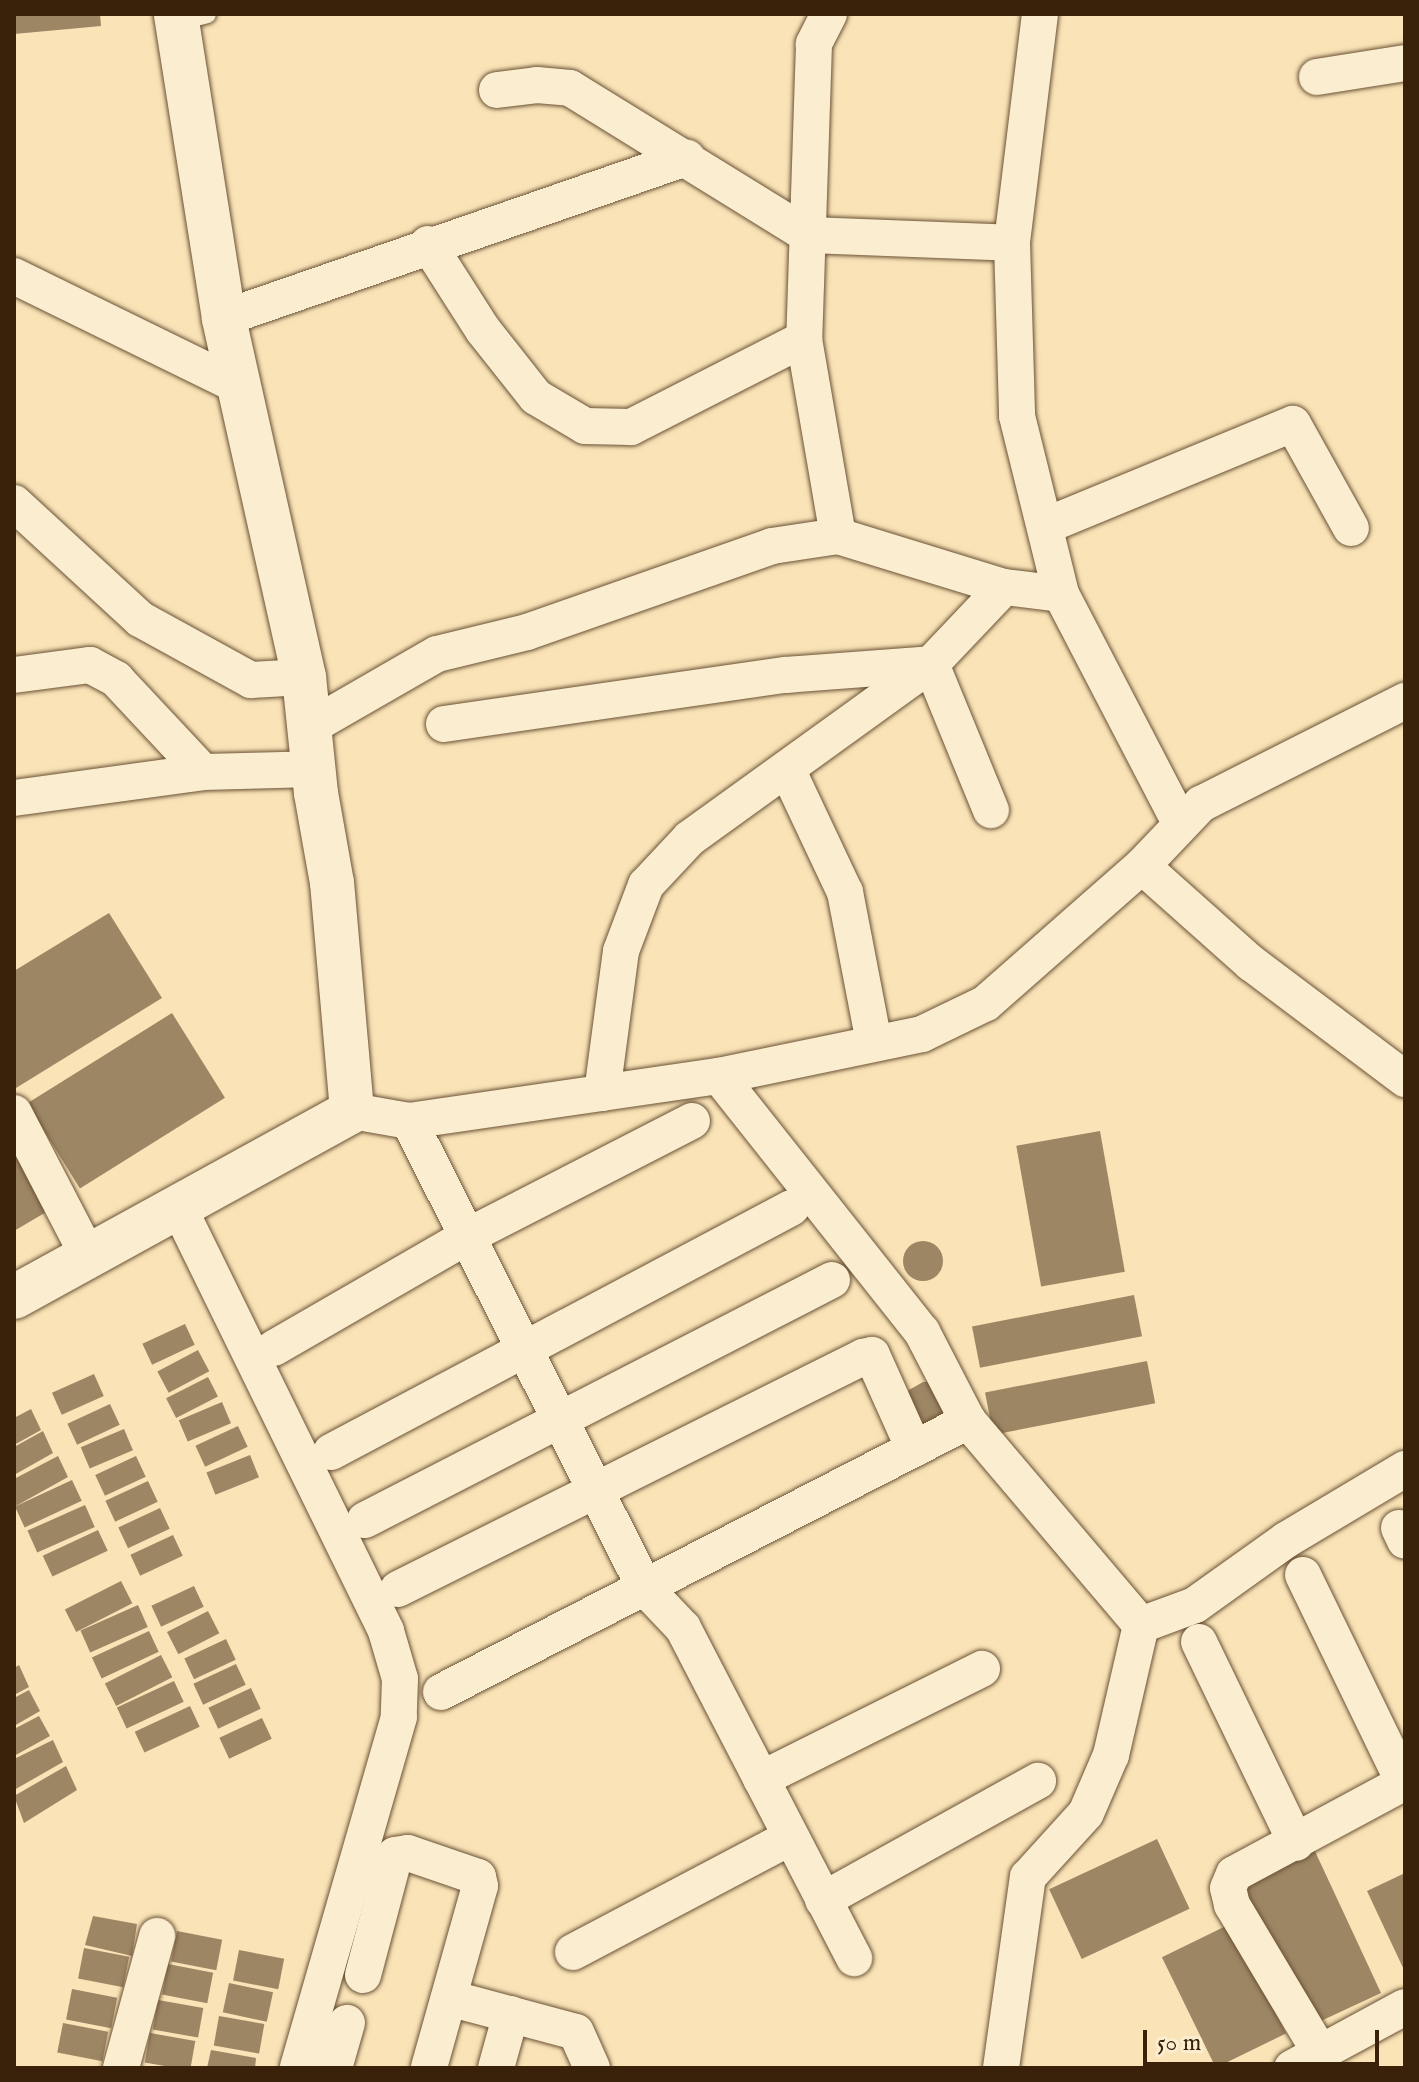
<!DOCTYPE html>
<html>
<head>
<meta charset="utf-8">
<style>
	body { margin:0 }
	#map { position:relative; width:1419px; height:2082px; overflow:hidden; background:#f9e3b7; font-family:"IM FELL English",serif }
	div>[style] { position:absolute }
	.building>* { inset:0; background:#9d8664; transform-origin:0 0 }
	.round { border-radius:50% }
	.roads { filter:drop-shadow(0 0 2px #6a5235) drop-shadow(0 0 2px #6a5235) }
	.service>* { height:18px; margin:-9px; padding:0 9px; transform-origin:9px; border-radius:9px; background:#fbedd0 }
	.minor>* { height:36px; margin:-18px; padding:0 18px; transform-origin:18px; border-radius:18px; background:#fbedd0 }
	.tertiary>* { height:44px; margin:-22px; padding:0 22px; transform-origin:22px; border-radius:22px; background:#fbedd0 }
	span { translate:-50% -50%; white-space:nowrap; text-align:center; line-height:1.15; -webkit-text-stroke:8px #fbedd0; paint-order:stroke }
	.frame { position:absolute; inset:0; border:16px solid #3a210a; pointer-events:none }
	.scale { position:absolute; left:1143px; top:2030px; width:236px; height:36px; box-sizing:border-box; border:4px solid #3a210a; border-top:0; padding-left:10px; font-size:24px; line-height:28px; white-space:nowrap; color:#3a210a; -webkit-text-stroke:6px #fbedd0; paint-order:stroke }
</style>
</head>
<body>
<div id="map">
	<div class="building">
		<i style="clip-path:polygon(14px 14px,100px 14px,101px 26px,14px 34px)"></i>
		<i style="clip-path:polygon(109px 913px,162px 998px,16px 1088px,14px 971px)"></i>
		<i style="left:172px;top:1013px;width:100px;height:171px;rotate:58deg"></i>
		<i style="left:1100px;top:1131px;width:143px;height:85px;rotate:80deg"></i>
		<i style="clip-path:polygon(14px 1153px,48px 1211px,14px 1231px)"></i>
		<i class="round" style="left:903px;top:1241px;width:40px;height:40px"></i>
		<i style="left:1134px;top:1295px;width:42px;height:165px;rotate:79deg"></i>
		<i style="left:185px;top:1324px;width:23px;height:47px;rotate:65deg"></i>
		<i style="left:198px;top:1350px;width:24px;height:46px;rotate:62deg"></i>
		<i style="left:1147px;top:1361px;width:43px;height:165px;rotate:79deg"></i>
		<i style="left:94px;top:1374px;width:24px;height:46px;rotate:66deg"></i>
		<i style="left:208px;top:1377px;width:22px;height:47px;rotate:63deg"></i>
		<i style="clip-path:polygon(923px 1382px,930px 1382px,950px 1411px,927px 1429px,902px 1404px,909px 1390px)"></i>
		<i style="left:222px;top:1402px;width:23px;height:47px;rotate:67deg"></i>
		<i style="left:110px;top:1404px;width:23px;height:47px;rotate:65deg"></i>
		<i style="clip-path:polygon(31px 1409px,41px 1430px,14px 1445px,14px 1418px)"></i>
		<i style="left:238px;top:1426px;width:23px;height:47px;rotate:65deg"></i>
		<i style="left:124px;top:1429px;width:23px;height:47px;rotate:67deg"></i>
		<i style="clip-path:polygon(43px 1431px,53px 1453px,14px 1475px,14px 1447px)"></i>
		<i style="left:250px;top:1455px;width:24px;height:47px;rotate:68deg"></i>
		<i style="clip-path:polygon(58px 1456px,68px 1477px,14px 1507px,14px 1479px)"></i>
		<i style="left:136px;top:1456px;width:23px;height:45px;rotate:65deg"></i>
		<i style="left:72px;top:1480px;width:23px;height:63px;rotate:65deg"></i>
		<i style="left:148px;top:1481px;width:23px;height:47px;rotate:65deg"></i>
		<i style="left:85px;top:1505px;width:24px;height:63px;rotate:66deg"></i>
		<i style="left:160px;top:1508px;width:23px;height:46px;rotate:65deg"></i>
		<i style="left:98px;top:1530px;width:23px;height:61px;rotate:65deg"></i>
		<i style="left:173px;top:1535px;width:23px;height:47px;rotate:65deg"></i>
		<i style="left:121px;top:1581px;width:25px;height:63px;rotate:63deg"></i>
		<i style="left:194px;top:1586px;width:23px;height:47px;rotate:65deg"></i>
		<i style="left:138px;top:1605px;width:24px;height:63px;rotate:66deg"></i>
		<i style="left:208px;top:1611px;width:25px;height:46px;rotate:63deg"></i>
		<i style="left:149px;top:1631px;width:23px;height:63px;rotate:65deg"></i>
		<i style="left:226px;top:1639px;width:23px;height:46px;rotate:65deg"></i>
		<i style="left:161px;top:1655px;width:25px;height:63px;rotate:63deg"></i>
		<i style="left:236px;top:1664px;width:23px;height:47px;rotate:65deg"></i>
		<i style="clip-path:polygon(19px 1665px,29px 1687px,14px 1695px,14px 1668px)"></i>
		<i style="left:174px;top:1681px;width:23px;height:63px;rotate:65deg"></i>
		<i style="left:251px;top:1688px;width:23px;height:47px;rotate:65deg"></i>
		<i style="clip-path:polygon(29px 1690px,40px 1711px,14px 1726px,14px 1698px)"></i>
		<i style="left:190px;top:1706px;width:23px;height:61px;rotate:65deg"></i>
		<i style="clip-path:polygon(39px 1716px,50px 1736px,14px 1756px,14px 1729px)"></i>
		<i style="left:262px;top:1718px;width:23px;height:47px;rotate:65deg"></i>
		<i style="clip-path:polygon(53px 1740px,63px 1762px,14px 1790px,14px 1759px)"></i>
		<i style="clip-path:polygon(66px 1766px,77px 1790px,24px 1823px,14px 1796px)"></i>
		<i style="left:1157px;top:1839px;width:77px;height:119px;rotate:65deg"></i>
		<i style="left:1313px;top:1847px;width:161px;height:80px;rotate:65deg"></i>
		<i style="clip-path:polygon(1405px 1873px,1405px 1972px,1367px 1891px)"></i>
		<i style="clip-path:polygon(93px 1916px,137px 1924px,132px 1956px,85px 1945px)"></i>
		<i style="left:1232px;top:1923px;width:123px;height:78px;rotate:64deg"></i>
		<i style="left:177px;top:1931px;width:46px;height:31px;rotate:11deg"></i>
		<i style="left:84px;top:1948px;width:46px;height:31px;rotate:11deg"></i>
		<i style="left:239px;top:1950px;width:46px;height:31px;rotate:11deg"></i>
		<i style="left:168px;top:1964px;width:46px;height:31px;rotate:11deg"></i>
		<i style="left:229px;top:1983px;width:45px;height:30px;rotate:12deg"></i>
		<i style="left:72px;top:1989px;width:46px;height:31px;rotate:11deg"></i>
		<i style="left:158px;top:2000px;width:46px;height:30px;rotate:10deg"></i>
		<i style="left:219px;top:2016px;width:46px;height:30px;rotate:10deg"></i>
		<i style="left:63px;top:2023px;width:46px;height:30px;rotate:11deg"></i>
		<i style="left:150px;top:2033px;width:46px;height:30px;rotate:10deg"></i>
		<i style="clip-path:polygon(211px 2050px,256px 2058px,255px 2068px,207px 2068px)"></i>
	</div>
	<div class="roads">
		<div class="service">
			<i style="left:176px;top:22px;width:32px;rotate:-14deg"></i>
		</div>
		<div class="minor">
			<i style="left:829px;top:14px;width:34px;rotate:117deg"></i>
			<i style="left:814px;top:44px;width:295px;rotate:91.9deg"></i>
			<i style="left:804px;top:339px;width:200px;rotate:80.2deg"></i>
			<i style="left:1040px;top:14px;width:231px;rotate:97deg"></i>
			<i style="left:1012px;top:243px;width:173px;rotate:88.3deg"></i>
			<i style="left:1017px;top:416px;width:183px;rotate:76.1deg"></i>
			<i style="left:1061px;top:594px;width:258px;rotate:62.5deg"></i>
			<i style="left:1317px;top:77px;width:89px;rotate:-9deg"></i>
			<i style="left:497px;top:90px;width:40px;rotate:-7.1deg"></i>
			<i style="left:537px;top:85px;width:33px;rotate:5deg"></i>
			<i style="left:570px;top:88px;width:280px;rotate:31.7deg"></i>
			<i style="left:808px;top:235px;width:204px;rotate:2.2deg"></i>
			<i style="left:428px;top:244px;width:102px;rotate:57.4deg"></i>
			<i style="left:483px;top:330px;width:85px;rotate:51.7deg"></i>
			<i style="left:536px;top:397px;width:57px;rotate:30.6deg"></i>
			<i style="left:585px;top:426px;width:46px;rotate:1.2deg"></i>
			<i style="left:631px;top:427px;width:194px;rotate:-27deg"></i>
			<i style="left:14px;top:276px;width:250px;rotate:26.1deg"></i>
			<i style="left:224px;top:318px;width:490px;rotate:-19.1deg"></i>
			<i style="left:14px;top:503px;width:171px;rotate:42.6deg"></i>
			<i style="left:140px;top:619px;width:127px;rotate:28.8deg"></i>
			<i style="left:251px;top:680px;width:53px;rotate:-3.2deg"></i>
			<i style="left:1045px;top:526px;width:268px;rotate:-22.4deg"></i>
			<i style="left:1293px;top:424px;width:119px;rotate:60.9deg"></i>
			<i style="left:14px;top:675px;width:77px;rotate:-7.5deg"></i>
			<i style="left:90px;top:665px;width:30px;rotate:28deg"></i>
			<i style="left:116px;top:679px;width:127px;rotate:46.9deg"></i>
			<i style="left:444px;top:724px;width:345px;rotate:-8.2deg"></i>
			<i style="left:786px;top:675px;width:145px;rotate:-4.3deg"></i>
			<i style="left:931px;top:664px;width:158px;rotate:67.7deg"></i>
			<i style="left:310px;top:727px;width:146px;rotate:-29.9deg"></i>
			<i style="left:437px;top:654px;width:93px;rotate:-13.7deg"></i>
			<i style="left:527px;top:632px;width:260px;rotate:-19.3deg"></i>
			<i style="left:772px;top:546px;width:67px;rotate:-8.6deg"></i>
			<i style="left:838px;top:536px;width:174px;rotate:17.1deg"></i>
			<i style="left:1004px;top:587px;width:57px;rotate:7deg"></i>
			<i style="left:787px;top:769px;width:136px;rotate:64.8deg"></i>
			<i style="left:845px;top:892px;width:154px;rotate:79.1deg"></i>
			<i style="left:14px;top:798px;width:191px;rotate:-7.8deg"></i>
			<i style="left:203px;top:772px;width:111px;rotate:-1.5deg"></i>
			<i style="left:1142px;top:866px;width:146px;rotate:41.7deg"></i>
			<i style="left:1251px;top:963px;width:193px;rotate:37deg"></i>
			<i style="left:719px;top:1076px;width:327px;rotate:51.6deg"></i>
			<i style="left:922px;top:1332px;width:100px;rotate:62.7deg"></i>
			<i style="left:968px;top:1421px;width:267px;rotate:49.7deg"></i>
			<i style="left:1141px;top:1625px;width:58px;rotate:-20.3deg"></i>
			<i style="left:1195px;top:1605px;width:112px;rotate:-35.5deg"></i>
			<i style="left:1286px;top:1540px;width:139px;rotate:-30.8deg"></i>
			<i style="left:602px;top:1093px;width:143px;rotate:-82.4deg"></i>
			<i style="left:621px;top:951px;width:71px;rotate:-69.3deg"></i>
			<i style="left:646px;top:885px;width:64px;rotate:-46.9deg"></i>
			<i style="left:690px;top:838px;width:297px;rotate:-35.8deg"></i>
			<i style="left:931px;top:664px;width:106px;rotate:-46.5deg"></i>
			<i style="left:352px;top:1111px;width:58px;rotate:10deg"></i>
			<i style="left:409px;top:1121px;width:313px;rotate:-8.3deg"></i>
			<i style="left:719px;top:1076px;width:207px;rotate:-11.7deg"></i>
			<i style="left:922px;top:1034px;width:71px;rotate:-25.8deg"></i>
			<i style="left:986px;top:1003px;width:208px;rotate:-41.3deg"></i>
			<i style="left:1142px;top:866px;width:86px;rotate:-46.4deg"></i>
			<i style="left:1201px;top:804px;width:229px;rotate:-26.8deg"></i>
			<i style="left:14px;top:1113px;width:159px;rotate:62.6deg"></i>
			<i style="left:409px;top:1121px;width:523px;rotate:63.19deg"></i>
			<i style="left:645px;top:1588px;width:55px;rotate:46.5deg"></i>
			<i style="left:683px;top:1628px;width:372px;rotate:62.6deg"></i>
			<i style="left:178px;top:1206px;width:473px;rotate:63.9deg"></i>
			<i style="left:386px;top:1631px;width:50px;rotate:73.7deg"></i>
			<i style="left:400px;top:1679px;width:38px;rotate:92deg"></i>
			<i style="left:399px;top:1717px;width:365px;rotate:106.1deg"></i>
			<i style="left:274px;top:1348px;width:222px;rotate:-30deg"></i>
			<i style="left:466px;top:1237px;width:254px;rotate:-27.2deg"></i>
			<i style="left:331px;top:1452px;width:521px;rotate:-27.94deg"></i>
			<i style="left:365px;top:1520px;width:525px;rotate:-27.2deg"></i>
			<i style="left:1399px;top:1528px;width:14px;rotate:65deg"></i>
			<i style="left:1303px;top:1575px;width:231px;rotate:64.1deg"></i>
			<i style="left:398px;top:1589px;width:520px;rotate:-26.52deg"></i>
			<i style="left:863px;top:1357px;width:9px;rotate:-13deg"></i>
			<i style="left:872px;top:1355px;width:103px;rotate:65.9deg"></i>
			<i style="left:1199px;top:1642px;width:223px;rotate:64.2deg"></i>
			<i style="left:441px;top:1692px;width:593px;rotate:-27.21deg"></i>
			<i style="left:761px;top:1779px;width:247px;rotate:-26.5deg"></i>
			<i style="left:823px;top:1900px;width:246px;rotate:-29deg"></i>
			<i style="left:573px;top:1952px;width:246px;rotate:-27.8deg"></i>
			<i style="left:363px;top:1975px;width:124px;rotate:-75.1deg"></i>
			<i style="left:395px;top:1855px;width:13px;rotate:-9deg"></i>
			<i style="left:408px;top:1853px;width:74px;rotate:18.9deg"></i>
			<i style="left:478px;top:1877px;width:9px;rotate:77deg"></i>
			<i style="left:480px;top:1886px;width:189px;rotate:105.7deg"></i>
			<i style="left:449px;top:1998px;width:131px;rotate:15deg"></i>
			<i style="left:576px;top:2032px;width:39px;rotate:66deg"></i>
			<i style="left:1318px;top:2049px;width:168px;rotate:-120.8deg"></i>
			<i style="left:1232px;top:1905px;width:17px;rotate:-103deg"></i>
			<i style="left:1228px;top:1888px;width:15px;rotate:-67deg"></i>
			<i style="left:1234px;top:1874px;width:194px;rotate:-28.3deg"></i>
			<i style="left:121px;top:2068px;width:137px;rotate:-74.7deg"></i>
			<i style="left:334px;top:2068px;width:47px;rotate:-73.9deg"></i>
			<i style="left:496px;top:2068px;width:56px;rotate:-74.5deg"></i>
			<i style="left:1001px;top:2068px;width:193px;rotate:-82deg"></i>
			<i style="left:1028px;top:1877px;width:86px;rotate:-47.8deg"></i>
			<i style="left:1086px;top:1813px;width:63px;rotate:-66.7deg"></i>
			<i style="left:1111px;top:1755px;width:133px;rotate:-77deg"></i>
			<i style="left:1292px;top:2068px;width:128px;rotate:-28.4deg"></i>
		</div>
		<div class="tertiary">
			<i style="left:14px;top:1297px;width:386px;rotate:-28.8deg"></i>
			<i style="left:352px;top:1111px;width:229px;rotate:-95deg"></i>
			<i style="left:332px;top:883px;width:91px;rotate:-100.1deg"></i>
			<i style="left:316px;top:793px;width:117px;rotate:-95.9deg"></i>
			<i style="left:304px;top:677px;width:368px;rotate:-102.6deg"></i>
			<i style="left:224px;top:318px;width:308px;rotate:-99deg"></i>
		</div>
	</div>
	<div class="frame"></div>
	<div class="scale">50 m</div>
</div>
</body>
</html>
